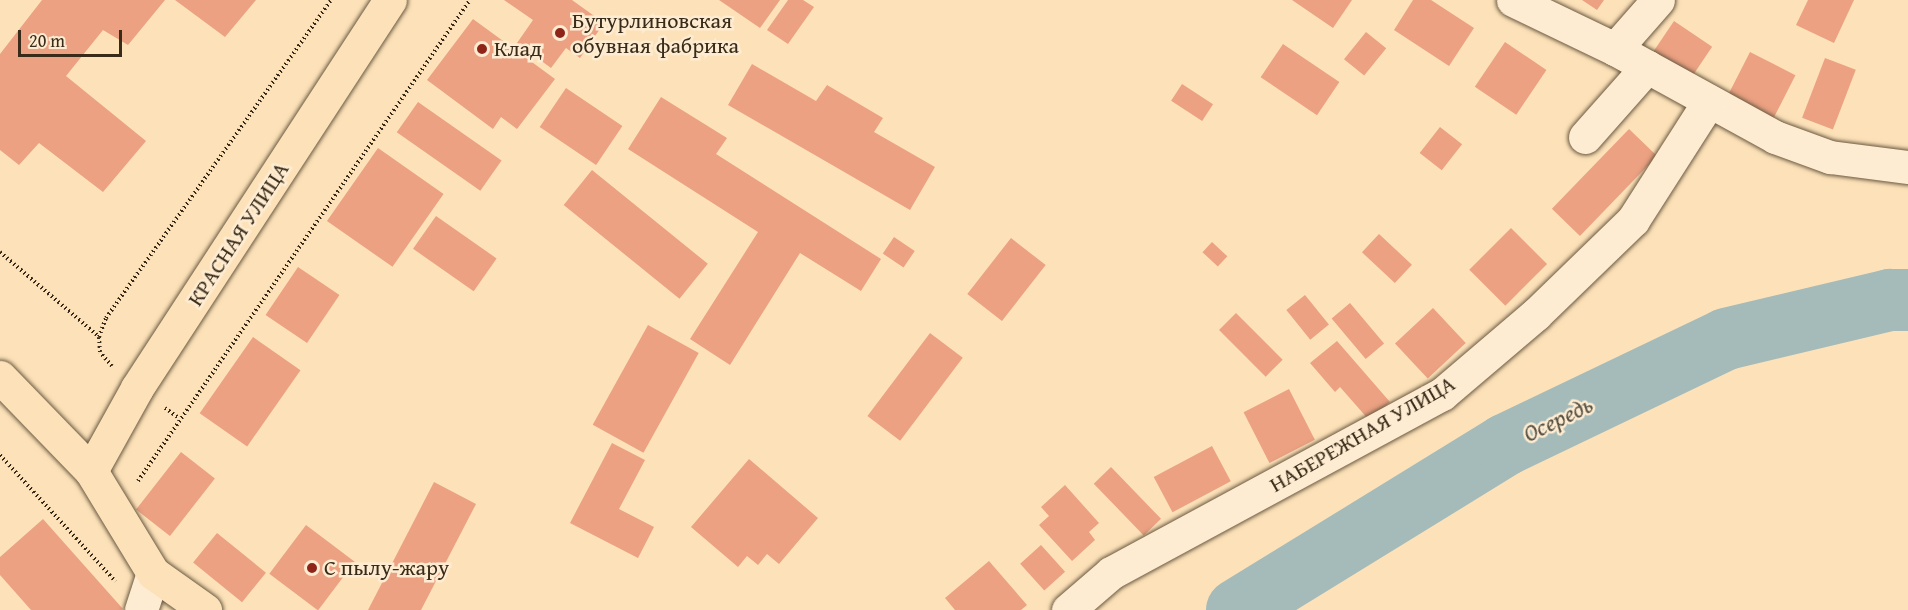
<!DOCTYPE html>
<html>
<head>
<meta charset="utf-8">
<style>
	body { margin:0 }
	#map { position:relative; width:1908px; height:610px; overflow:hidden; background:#fde2b9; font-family:"Gentium Book Plus",serif }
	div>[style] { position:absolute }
	.river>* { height:62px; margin:-31px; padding:0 31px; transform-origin:31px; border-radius:31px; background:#a4bbba }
	.building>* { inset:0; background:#eba182; transform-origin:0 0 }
	.path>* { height:4px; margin-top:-2px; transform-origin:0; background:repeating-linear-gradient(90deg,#392b19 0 1.5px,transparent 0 4.5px) }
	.roads { filter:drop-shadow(0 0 2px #6a5941) drop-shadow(0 0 2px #6a5941) }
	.minor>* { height:33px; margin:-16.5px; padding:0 16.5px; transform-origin:16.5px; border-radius:16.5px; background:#feecd2 }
	.primary>* { height:33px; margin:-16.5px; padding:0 16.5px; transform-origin:16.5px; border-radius:16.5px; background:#fde2b9 }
	.dots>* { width:16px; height:16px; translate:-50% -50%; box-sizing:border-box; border:3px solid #feecd2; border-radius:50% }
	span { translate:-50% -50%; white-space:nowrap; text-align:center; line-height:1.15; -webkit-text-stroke:5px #feecd2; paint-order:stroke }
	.poi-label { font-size:22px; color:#392b19 }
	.left { translate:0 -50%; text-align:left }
	.street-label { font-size:22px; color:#392b19 }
	.water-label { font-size:24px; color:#544f41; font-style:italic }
	.scale { position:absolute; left:18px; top:30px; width:104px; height:27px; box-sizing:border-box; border:3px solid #392b19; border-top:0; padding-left:8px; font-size:18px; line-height:21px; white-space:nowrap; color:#392b19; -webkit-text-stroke:4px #feecd2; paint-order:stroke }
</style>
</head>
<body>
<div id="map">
	<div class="river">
		<i style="left:1237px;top:610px;width:315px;rotate:-31.6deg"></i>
		<i style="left:1505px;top:445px;width:245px;rotate:-25.6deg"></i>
		<i style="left:1726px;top:339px;width:169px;rotate:-13.4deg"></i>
		<i style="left:1890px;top:300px;width:18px"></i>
	</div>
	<div class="building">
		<i style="clip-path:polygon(42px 0,165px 0,128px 45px,103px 30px,66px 76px,146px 141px,103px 192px,39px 143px,19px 165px,0 150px,0 54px)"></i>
		<i style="clip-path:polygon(175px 0,256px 0,225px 37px)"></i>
		<i style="clip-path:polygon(504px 0,572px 0,604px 23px,580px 58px,566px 48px,551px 68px,517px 43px,533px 20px)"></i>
		<i style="clip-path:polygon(719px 0,780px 0,760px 28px)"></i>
		<i style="clip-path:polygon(788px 0,803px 0,814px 7px,788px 44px,767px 30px)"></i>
		<i style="clip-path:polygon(1292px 0,1352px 0,1333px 28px)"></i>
		<i style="clip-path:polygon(1413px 0,1431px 0,1474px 28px,1449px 66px,1394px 30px)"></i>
		<i style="clip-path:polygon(1582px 0,1604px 0,1597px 10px)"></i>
		<i style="clip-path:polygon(1808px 0,1854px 0,1834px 43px,1796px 25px)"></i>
		<i style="clip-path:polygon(473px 19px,555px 79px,517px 129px,501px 117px,493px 129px,427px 80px)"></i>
		<i style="left:1674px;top:21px;width:46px;height:44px;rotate:34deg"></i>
		<i style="left:1366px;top:32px;width:26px;height:35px;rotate:39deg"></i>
		<i style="left:1505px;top:42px;width:50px;height:54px;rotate:34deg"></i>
		<i style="left:1283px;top:44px;width:68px;height:40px;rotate:34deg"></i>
		<i style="left:1750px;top:52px;width:51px;height:52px;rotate:27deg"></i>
		<i style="left:1825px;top:58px;width:33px;height:64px;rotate:21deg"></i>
		<i style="clip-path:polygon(752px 64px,816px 101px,827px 85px,883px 118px,874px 132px,935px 167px,910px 210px,728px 105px)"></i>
		<i style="left:1182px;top:84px;width:37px;height:20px;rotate:33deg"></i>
		<i style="left:566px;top:88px;width:68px;height:47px;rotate:34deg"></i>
		<i style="clip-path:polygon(661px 97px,727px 138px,716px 154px,881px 259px,861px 291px,800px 253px,730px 365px,690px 339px,758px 232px,628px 149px)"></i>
		<i style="left:418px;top:102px;width:102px;height:37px;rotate:35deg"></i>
		<i style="left:1440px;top:127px;width:28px;height:33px;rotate:38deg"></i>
		<i style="left:1629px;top:129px;width:39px;height:111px;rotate:44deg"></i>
		<i style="left:378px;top:148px;width:80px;height:89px;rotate:35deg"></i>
		<i style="left:592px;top:170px;width:149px;height:45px;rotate:39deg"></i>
		<i style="left:436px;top:216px;width:74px;height:40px;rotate:35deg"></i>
		<i style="left:1511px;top:228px;width:51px;height:59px;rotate:45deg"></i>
		<i style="left:1379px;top:234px;width:45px;height:25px;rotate:43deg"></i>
		<i style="left:894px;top:237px;width:25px;height:20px;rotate:34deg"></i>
		<i style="left:1011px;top:238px;width:44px;height:71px;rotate:38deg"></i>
		<i style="left:1212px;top:242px;width:21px;height:14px;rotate:43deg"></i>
		<i style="left:298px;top:267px;width:50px;height:58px;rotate:34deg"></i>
		<i style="left:1305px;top:295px;width:38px;height:24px;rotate:51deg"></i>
		<i style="left:1350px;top:303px;width:53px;height:24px;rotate:50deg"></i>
		<i style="left:1433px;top:308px;width:48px;height:52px;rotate:47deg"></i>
		<i style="left:1236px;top:313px;width:66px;height:24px;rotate:45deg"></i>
		<i style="left:648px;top:325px;width:58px;height:114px;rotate:29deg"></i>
		<i style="left:930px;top:333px;width:41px;height:104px;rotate:37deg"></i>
		<i style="left:253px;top:337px;width:58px;height:93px;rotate:35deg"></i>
		<i style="clip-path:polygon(1337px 341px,1390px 402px,1369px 420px,1340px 387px,1335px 392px,1310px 363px)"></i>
		<i style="left:1289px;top:389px;width:57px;height:51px;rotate:63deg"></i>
		<i style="clip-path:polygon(612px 443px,645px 460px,619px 509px,654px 527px,638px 558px,570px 523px)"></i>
		<i style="left:1212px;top:446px;width:40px;height:66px;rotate:62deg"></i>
		<i style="left:181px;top:452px;width:43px;height:73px;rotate:38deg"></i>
		<i style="clip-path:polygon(749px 459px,818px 518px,779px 564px,767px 554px,758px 565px,747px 556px,738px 567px,691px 527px)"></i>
		<i style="left:1111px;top:467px;width:72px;height:24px;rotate:46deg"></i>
		<i style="clip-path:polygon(434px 482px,476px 504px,421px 610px,368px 610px)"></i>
		<i style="clip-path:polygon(1065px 485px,1099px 523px,1089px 532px,1095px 540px,1072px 561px,1039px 525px,1049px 516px,1041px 507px)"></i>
		<i style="clip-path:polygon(43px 519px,123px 609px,121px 610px,31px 610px,0 575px,0 557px)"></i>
		<i style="left:306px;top:525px;width:61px;height:61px;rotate:37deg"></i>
		<i style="left:217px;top:533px;width:63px;height:38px;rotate:39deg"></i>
		<i style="left:1041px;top:545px;width:36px;height:28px;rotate:48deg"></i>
		<i style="clip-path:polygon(989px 561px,1027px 605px,1021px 610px,955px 610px,945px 598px)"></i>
	</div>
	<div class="path">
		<i style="left:0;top:252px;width:130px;rotate:40.6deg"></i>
		<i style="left:112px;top:366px;width:18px;rotate:-131deg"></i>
		<i style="left:100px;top:352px;width:15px;rotate:-94deg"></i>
		<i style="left:99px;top:337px;width:20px;rotate:-70deg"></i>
		<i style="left:106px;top:318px;width:390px;rotate:-54.7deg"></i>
		<i style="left:165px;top:408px;width:17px;rotate:36deg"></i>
		<i style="left:0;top:455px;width:171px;rotate:47.6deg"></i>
		<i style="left:138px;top:481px;width:584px;rotate:-55.39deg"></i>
	</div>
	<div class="roads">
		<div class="minor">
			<i style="left:1513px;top:0;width:113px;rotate:25.7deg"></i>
			<i style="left:1615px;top:49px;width:183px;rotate:28.8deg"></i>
			<i style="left:1775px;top:137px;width:59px;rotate:20deg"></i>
			<i style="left:1830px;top:157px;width:79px;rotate:7.3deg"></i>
			<i style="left:1615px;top:49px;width:65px;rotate:-48.7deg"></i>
			<i style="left:1585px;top:137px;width:94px;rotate:-48.5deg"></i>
			<i style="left:141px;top:610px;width:39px;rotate:-72deg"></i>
			<i style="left:1068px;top:610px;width:57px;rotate:-40.7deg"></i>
			<i style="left:1111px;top:573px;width:376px;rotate:-28.4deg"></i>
			<i style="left:1442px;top:394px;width:123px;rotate:-40.4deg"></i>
			<i style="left:1536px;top:314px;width:135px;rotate:-44.1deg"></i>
			<i style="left:1633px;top:220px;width:141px;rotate:-57.4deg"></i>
		</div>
		<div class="primary">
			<i style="left:0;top:377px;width:131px;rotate:45.9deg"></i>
			<i style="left:91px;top:471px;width:119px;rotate:58.7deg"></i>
			<i style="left:153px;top:573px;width:64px;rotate:35.4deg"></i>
			<i style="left:91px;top:471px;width:95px;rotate:-61deg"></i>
			<i style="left:137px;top:388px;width:463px;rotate:-56.9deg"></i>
		</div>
	</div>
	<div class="dots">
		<i style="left:560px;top:33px;background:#8f2418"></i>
		<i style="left:482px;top:49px;background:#8f2418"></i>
		<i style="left:312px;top:568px;background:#8f2418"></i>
	</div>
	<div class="poi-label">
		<span class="left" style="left:572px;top:33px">Бутурлиновская<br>обувная фабрика</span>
		<span class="left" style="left:494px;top:49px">Клад</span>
		<span class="left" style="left:324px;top:568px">С пылу-жару</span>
	</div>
	<div class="street-label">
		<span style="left:238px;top:234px;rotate:-57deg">КРАСНАЯ УЛИЦА</span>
		<span style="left:1362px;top:434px;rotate:-30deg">НАБЕРЕЖНАЯ УЛИЦА</span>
	</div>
	<div class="water-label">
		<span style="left:1558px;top:419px;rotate:-26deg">Осередь</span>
	</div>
	<div class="scale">20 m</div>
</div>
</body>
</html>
